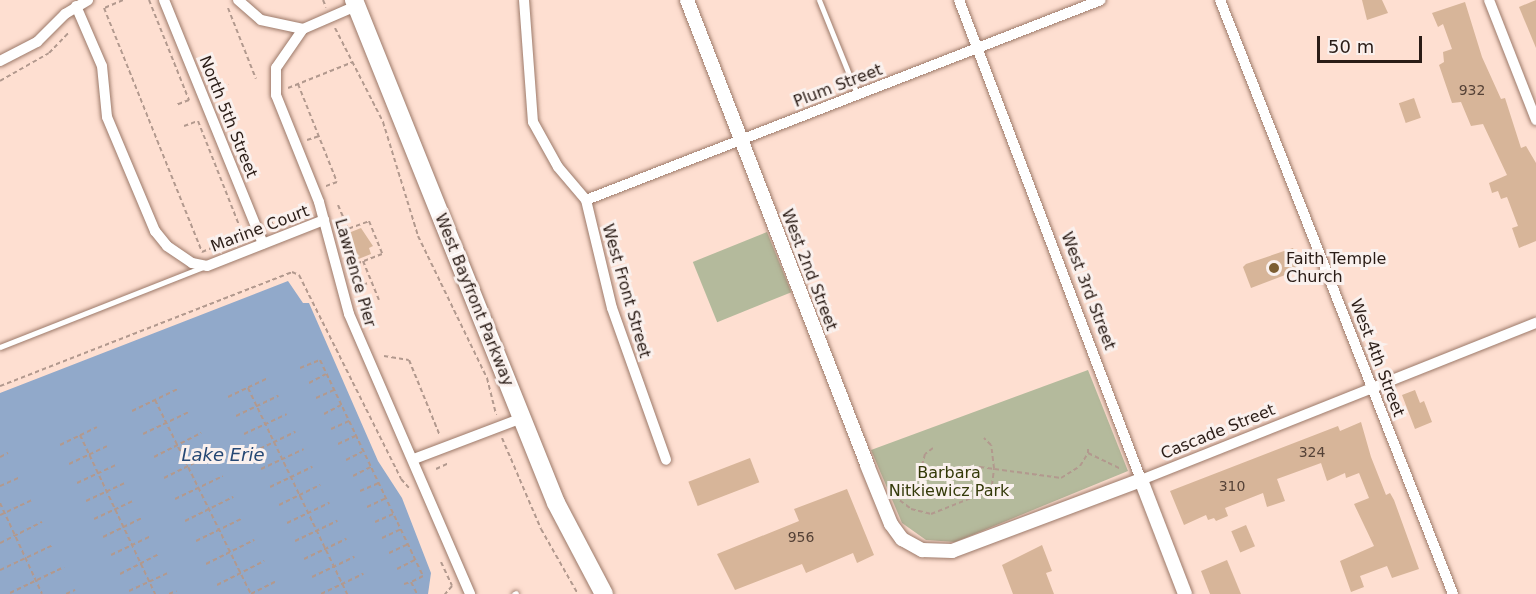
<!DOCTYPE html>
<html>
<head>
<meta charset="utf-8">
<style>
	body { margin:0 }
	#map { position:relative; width:1536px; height:594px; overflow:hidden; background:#fedfd1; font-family:"DejaVu Sans",sans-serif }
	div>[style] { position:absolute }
	.green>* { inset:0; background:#b4ba9c; transform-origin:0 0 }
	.water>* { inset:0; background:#91a9ca }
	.building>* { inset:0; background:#d7b599; transform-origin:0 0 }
	.path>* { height:2px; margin-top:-1px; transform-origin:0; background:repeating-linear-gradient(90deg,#b2998e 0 4.5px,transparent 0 7.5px) }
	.roads { filter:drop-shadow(0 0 2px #9c7969) drop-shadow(0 0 2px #9c7969) }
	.service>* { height:5px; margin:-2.5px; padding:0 2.5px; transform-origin:2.5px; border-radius:2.5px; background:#fff }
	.minor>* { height:10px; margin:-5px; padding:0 5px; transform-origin:5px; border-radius:5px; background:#fff }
	.tertiary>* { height:14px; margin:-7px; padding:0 7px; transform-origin:7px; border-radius:7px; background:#fff }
	.trunk>* { height:18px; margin:-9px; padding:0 9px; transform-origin:9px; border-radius:9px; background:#fff }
	.dots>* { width:16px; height:16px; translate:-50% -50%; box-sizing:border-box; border:3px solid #faf1ee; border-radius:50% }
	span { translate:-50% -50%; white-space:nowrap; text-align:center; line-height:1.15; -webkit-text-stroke:6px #faf1ee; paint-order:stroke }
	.number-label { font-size:14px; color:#554237 }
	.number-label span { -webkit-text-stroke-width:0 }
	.street-label { font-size:16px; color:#2a1c16 }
	.poi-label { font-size:16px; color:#2a1c16 }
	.left { translate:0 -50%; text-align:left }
	.park-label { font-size:16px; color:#343a09 }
	.water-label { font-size:18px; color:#264874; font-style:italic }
	.scale { position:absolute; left:1317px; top:36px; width:105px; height:27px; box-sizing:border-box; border:3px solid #2a1c16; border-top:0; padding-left:8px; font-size:18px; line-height:21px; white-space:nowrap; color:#2a1c16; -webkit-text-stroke:4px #faf1ee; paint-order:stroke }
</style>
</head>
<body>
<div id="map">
	<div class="green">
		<i style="left:767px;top:232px;width:65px;height:80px;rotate:68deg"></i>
		<i style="clip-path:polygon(1088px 370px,1128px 471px,955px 542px,926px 540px,902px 523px,871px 450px)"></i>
	</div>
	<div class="water">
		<i style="clip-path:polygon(288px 281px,303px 303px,309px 303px,378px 461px,402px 498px,431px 573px,428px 594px,0 594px,0 393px)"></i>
	</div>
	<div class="building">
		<i style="clip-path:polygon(1362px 0,1382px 0,1388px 13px,1367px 20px)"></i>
		<i style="clip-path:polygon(1536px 0,1536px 48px,1519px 7px)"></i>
		<i style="clip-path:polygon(1465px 2px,1482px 57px,1501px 99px,1505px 98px,1521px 148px,1526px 146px,1536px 163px,1536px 241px,1519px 248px,1512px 228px,1518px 226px,1507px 197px,1501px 199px,1498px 191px,1492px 193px,1489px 183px,1507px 175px,1483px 124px,1471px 126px,1461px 102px,1452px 103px,1439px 65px,1444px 62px,1443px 52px,1452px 49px,1443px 24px,1438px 27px,1432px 13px)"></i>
		<i style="left:1414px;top:98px;width:21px;height:16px;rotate:71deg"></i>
		<i style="clip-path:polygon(361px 228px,373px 246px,369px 248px,371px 254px,356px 260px,346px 234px)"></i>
		<i style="clip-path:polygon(1293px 248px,1301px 269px,1251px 288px,1243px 267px,1246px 264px)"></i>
		<i style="clip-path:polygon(1415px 390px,1420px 403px,1424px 401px,1432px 422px,1415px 429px,1402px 395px)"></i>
		<i style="clip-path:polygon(1361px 422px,1371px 457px,1386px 495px,1390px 493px,1394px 500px,1419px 569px,1392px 578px,1387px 566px,1360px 576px,1364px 587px,1351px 592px,1340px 561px,1374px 546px,1354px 504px,1369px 498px,1359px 473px,1346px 478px,1345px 473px,1327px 481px,1321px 463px,1277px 479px,1285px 501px,1267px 507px,1263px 493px,1225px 508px,1228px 516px,1216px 521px,1214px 518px,1208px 520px,1206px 515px,1184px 525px,1170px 491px,1338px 426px,1340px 431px)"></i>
		<i style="left:750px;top:458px;width:26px;height:66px;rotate:69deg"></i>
		<i style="clip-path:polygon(847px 489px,874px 555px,857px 563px,853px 553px,806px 573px,802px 564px,735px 590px,717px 554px,799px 521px,794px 509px)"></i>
		<i style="left:1246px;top:525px;width:23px;height:16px;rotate:67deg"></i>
		<i style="clip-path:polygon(1042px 545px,1052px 571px,1046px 573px,1054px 594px,1013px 594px,1002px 565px)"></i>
		<i style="clip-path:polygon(1227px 560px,1241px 594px,1210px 594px,1201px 571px)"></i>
	</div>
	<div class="path">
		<i style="left:123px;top:0;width:21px;rotate:157deg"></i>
		<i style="left:104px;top:8px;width:263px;rotate:68.1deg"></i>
		<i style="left:202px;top:252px;width:13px;rotate:-23deg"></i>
		<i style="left:149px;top:0;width:108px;rotate:68.2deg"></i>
		<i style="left:189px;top:100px;width:14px;rotate:159deg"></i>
		<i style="left:323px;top:0;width:8px;rotate:67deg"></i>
		<i style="left:228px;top:8px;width:76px;rotate:68.5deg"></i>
		<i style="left:335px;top:28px;width:106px;rotate:62.9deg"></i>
		<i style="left:383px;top:122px;width:119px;rotate:72.9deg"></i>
		<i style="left:418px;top:236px;width:158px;rotate:64.1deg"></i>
		<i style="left:487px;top:378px;width:38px;rotate:76deg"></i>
		<i style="left:0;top:81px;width:56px;rotate:-29.7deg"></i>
		<i style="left:49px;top:53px;width:28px;rotate:-46deg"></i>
		<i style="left:298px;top:84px;width:105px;rotate:68.3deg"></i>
		<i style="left:337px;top:182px;width:12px;rotate:160deg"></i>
		<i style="left:288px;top:88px;width:70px;rotate:-21.8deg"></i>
		<i style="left:214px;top:89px;width:15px;rotate:-20deg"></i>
		<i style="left:223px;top:112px;width:14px;rotate:-25deg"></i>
		<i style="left:184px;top:126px;width:15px;rotate:-20deg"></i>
		<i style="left:198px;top:121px;width:123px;rotate:68.5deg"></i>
		<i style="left:243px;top:235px;width:6px;rotate:162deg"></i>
		<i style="left:307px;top:140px;width:13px;rotate:-18deg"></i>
		<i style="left:338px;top:205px;width:26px;rotate:67deg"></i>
		<i style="left:369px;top:221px;width:35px;rotate:68deg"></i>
		<i style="left:382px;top:254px;width:28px;rotate:159deg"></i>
		<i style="left:356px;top:264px;width:36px;rotate:-113deg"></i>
		<i style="left:342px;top:231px;width:29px;rotate:-20deg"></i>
		<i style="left:269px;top:224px;width:43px;rotate:-20.6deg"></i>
		<i style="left:363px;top:261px;width:42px;rotate:67.7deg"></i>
		<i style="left:356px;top:288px;width:15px;rotate:-23deg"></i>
		<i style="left:384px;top:356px;width:25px;rotate:9deg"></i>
		<i style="left:409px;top:360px;width:82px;rotate:67.8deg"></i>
		<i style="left:300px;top:368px;width:22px;rotate:-22deg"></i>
		<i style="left:320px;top:360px;width:239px;rotate:64.5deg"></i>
		<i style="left:423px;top:576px;width:13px;rotate:153deg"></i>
		<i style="left:411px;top:582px;width:13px;rotate:63deg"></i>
		<i style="left:309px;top:383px;width:19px;rotate:-28deg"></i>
		<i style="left:0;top:386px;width:313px;rotate:-21.3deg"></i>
		<i style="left:292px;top:272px;width:8px;rotate:23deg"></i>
		<i style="left:299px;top:275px;width:228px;rotate:63.4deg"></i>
		<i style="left:401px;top:479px;width:15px;rotate:48deg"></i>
		<i style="left:248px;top:388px;width:229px;rotate:64.3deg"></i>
		<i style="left:228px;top:397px;width:44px;rotate:-25.4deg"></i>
		<i style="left:316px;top:398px;width:20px;rotate:-24deg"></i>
		<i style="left:155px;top:400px;width:216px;rotate:63.7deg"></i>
		<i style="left:132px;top:411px;width:51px;rotate:-25.6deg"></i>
		<i style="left:324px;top:414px;width:19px;rotate:-28deg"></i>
		<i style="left:236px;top:416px;width:47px;rotate:-25.5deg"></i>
		<i style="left:331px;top:429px;width:20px;rotate:-24deg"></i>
		<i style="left:143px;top:434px;width:51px;rotate:-25.6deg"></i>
		<i style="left:244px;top:434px;width:47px;rotate:-24.9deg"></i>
		<i style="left:80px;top:435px;width:176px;rotate:64.7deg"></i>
		<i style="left:502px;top:438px;width:99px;rotate:66.8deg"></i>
		<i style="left:541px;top:529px;width:75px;rotate:60.4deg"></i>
		<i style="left:338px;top:444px;width:19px;rotate:-25deg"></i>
		<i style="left:60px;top:445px;width:41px;rotate:-25.9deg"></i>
		<i style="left:933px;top:448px;width:10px;rotate:143deg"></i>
		<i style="left:925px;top:454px;width:11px;rotate:105deg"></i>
		<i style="left:922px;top:465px;width:18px;rotate:49deg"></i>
		<i style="left:934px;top:479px;width:48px;rotate:-14.6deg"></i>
		<i style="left:980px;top:467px;width:82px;rotate:7.7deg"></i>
		<i style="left:1061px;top:478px;width:22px;rotate:-32deg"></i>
		<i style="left:1080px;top:466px;width:15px;rotate:-58deg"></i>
		<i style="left:1088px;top:453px;width:37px;rotate:26deg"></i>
		<i style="left:253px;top:452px;width:47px;rotate:-25.5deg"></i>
		<i style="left:1088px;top:453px;width:7px;rotate:-90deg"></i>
		<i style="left:0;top:457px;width:9px;rotate:-27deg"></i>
		<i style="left:154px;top:457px;width:53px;rotate:-27.1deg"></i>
		<i style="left:346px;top:460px;width:18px;rotate:-27deg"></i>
		<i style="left:69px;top:464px;width:42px;rotate:-25.3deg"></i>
		<i style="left:261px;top:469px;width:47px;rotate:-24.9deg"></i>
		<i style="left:436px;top:469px;width:14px;rotate:-25deg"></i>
		<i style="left:353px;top:476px;width:20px;rotate:-27deg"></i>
		<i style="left:164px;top:478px;width:54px;rotate:-26.6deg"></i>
		<i style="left:77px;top:483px;width:43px;rotate:-24.8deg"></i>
		<i style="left:0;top:486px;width:22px;rotate:-24deg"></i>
		<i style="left:270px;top:487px;width:47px;rotate:-25.5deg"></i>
		<i style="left:360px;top:491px;width:21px;rotate:-23deg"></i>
		<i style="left:894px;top:496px;width:21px;rotate:37deg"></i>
		<i style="left:911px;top:509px;width:21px;rotate:14deg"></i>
		<i style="left:931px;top:514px;width:59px;rotate:-21.8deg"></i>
		<i style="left:986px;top:492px;width:9px;rotate:-49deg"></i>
		<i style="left:992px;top:485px;width:17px;rotate:-83deg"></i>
		<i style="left:994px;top:468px;width:23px;rotate:-97deg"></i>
		<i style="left:991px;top:445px;width:10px;rotate:-135deg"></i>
		<i style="left:175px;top:499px;width:53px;rotate:-25.6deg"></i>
		<i style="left:86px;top:501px;width:43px;rotate:-24.8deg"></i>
		<i style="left:0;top:503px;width:100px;rotate:65.2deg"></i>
		<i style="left:279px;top:505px;width:46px;rotate:-26deg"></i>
		<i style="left:367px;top:507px;width:21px;rotate:-25deg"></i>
		<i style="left:0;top:515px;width:35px;rotate:-25deg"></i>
		<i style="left:94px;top:519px;width:43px;rotate:-24.8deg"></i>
		<i style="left:185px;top:521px;width:54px;rotate:-26.6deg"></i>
		<i style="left:375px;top:522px;width:20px;rotate:-24deg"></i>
		<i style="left:287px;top:523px;width:47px;rotate:-25.5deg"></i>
		<i style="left:103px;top:537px;width:43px;rotate:-26deg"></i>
		<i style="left:382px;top:538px;width:21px;rotate:-25deg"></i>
		<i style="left:196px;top:541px;width:52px;rotate:-26.1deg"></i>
		<i style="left:295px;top:541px;width:47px;rotate:-25.5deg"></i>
		<i style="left:0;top:543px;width:47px;rotate:-26.6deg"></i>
		<i style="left:389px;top:553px;width:21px;rotate:-25deg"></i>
		<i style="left:111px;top:555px;width:44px;rotate:-25.4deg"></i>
		<i style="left:304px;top:559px;width:47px;rotate:-25.5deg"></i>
		<i style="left:441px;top:562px;width:26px;rotate:65deg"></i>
		<i style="left:452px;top:586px;width:11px;rotate:131deg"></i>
		<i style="left:206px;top:564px;width:54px;rotate:-26.6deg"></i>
		<i style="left:397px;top:569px;width:20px;rotate:-27deg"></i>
		<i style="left:0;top:570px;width:59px;rotate:-25.3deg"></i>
		<i style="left:120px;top:574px;width:44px;rotate:-27.1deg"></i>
		<i style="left:312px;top:577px;width:47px;rotate:-25.5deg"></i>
		<i style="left:404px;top:584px;width:7px;rotate:-16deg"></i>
		<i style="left:217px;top:585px;width:53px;rotate:-27.1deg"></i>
		<i style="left:129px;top:591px;width:43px;rotate:-24.8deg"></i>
		<i style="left:10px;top:593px;width:60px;rotate:-25.7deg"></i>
		<i style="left:66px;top:594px;width:10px;rotate:-24deg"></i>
		<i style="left:169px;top:594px;width:8px;rotate:-23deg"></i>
		<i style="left:251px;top:594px;width:27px;rotate:-27deg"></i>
		<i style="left:321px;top:594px;width:47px;rotate:-25.5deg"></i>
	</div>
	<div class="roads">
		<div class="service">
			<i style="left:819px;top:0;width:101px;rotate:68deg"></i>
			<i style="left:0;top:347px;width:218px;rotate:-21.5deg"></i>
			<i style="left:514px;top:594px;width:2px;rotate:-27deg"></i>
		</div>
		<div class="minor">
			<i style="left:164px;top:0;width:263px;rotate:67.9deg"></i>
			<i style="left:238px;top:0;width:30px;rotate:41deg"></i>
			<i style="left:261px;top:20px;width:43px;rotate:12.1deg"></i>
			<i style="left:303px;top:29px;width:58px;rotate:-23.5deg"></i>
			<i style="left:524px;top:0;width:122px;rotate:85.8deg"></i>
			<i style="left:533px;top:122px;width:51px;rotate:60.9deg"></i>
			<i style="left:558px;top:167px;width:43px;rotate:49.7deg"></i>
			<i style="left:586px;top:200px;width:111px;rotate:76.5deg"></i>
			<i style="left:612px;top:308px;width:161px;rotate:70.4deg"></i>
			<i style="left:959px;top:0;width:513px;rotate:69.23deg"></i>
			<i style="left:1141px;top:480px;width:425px;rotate:-21.7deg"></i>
			<i style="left:1220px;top:0;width:638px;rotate:68.58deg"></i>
			<i style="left:1489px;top:0;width:129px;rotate:68.6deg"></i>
			<i style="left:76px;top:6px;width:65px;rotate:66.6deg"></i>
			<i style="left:102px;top:66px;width:51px;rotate:84.4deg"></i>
			<i style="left:107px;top:117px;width:124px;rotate:67.2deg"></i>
			<i style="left:155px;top:231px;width:19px;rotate:51deg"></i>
			<i style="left:167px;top:246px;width:30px;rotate:34deg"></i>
			<i style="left:192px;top:263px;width:15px;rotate:11deg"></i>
			<i style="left:207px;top:266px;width:126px;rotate:-21.5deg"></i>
			<i style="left:303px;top:29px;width:47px;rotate:124.7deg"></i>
			<i style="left:276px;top:68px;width:27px;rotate:90deg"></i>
			<i style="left:276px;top:95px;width:115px;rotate:68.1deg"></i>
			<i style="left:319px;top:202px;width:116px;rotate:75deg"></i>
			<i style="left:349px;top:314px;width:305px;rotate:66.6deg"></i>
			<i style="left:0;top:61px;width:42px;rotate:-27.2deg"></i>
			<i style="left:37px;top:42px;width:40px;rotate:-45deg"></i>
			<i style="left:65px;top:14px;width:27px;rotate:-31deg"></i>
			<i style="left:586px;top:200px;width:552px;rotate:-21.22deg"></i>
			<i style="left:414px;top:459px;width:116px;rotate:-20.8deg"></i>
		</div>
		<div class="tertiary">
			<i style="left:687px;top:0;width:499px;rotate:68.8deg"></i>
			<i style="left:867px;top:465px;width:64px;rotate:67.9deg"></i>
			<i style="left:891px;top:524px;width:19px;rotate:54deg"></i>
			<i style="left:902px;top:539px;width:23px;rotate:29deg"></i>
			<i style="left:922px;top:550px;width:30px;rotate:2deg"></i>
			<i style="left:952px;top:551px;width:202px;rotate:-20.6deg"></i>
			<i style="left:1141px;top:480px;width:122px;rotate:68.9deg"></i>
		</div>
		<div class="trunk">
			<i style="left:354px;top:0;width:542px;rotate:68.12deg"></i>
			<i style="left:556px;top:503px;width:103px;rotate:62.2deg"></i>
		</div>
	</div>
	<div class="dots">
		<i style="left:1274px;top:268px;background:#7c5e32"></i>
	</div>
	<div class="number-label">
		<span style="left:1472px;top:90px">932</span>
		<span style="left:1312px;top:452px">324</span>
		<span style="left:1232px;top:486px">310</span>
		<span style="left:801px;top:537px">956</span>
	</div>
	<div class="street-label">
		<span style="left:838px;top:86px;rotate:-21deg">Plum Street</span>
		<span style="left:228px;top:117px;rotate:68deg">North 5th Street</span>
		<span style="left:260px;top:229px;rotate:-21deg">Marine Court</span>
		<span style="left:809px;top:270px;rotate:69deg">West 2nd Street</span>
		<span style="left:355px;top:273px;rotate:74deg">Lawrence Pier</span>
		<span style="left:626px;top:291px;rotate:74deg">West Front Street</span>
		<span style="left:1088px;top:291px;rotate:69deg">West 3rd Street</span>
		<span style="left:474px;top:300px;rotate:68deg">West Bayfront Parkway</span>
		<span style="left:1377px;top:358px;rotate:69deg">West 4th Street</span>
		<span style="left:1218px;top:432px;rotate:-22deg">Cascade Street</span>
	</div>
	<div class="poi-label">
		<span class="left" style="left:1286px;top:268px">Faith Temple<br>Church</span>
	</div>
	<div class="park-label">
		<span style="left:949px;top:482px">Barbara<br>Nitkiewicz Park</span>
	</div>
	<div class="water-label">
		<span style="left:223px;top:455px">Lake Erie</span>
	</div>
	<div class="scale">50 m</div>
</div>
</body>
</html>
